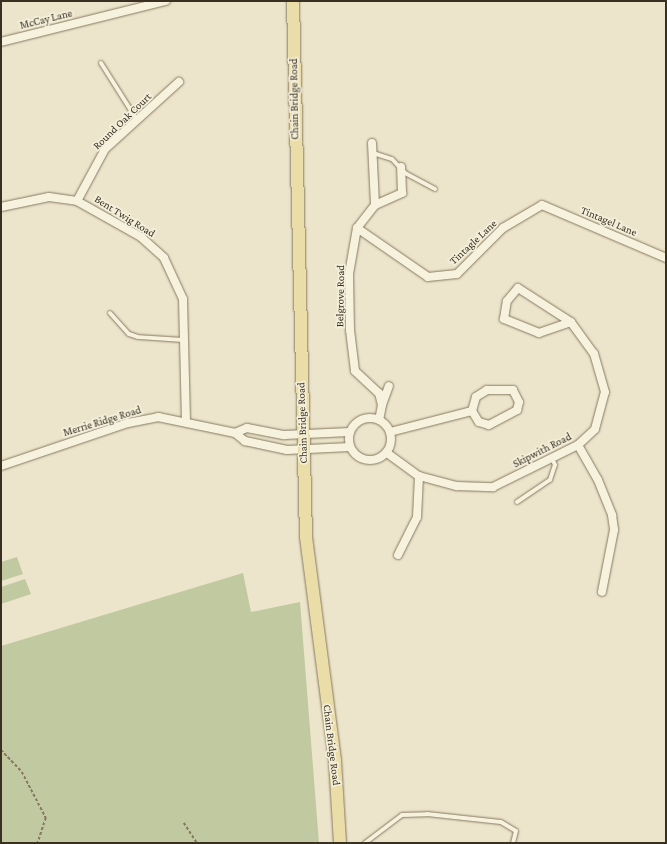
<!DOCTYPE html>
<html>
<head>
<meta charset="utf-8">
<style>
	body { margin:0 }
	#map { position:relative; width:667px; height:844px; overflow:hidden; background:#ece5cb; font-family:"Crimson Pro",serif }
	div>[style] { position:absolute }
	.green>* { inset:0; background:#c0c99f }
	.path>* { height:1.5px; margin-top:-0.75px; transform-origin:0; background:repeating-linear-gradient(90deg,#877960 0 3px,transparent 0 5px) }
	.roads { filter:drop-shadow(0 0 1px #877960) drop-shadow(0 0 1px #877960) }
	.service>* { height:4px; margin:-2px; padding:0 2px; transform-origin:2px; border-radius:2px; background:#f7f2de }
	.minor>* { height:8px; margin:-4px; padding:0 4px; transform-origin:4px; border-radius:4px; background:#f7f2de }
	.minor>.ring { margin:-4px; padding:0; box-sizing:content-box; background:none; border:8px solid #f7f2de; border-radius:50% }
	.primary>* { height:12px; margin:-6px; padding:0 6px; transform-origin:6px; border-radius:6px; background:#ebdda7 }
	span { translate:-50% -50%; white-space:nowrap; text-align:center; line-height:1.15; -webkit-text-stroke:3.5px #f4efda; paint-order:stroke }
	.street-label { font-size:11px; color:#393022 }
	.frame { position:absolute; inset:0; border:2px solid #393022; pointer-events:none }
</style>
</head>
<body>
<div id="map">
	<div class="green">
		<i style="clip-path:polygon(17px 557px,23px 574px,1px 581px,1px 562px)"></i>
		<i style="clip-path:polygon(243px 573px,251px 612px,300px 602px,319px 843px,1px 843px,1px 646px)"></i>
		<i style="clip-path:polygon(25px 579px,31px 594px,1px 604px,1px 587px)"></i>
	</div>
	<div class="path">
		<i style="left:1px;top:750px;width:30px;rotate:46deg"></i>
		<i style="left:22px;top:772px;width:52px;rotate:62.4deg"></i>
		<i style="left:46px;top:818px;width:26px;rotate:108deg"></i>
		<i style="left:184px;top:823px;width:24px;rotate:57deg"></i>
	</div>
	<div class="roads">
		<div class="service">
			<i style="left:101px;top:63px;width:67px;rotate:57.7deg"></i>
			<i style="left:373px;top:153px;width:20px;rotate:18deg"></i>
			<i style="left:392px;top:159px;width:19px;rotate:47deg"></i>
			<i style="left:405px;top:173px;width:34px;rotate:28deg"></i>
			<i style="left:110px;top:313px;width:28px;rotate:48deg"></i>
			<i style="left:129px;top:334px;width:9px;rotate:18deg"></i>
			<i style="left:138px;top:337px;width:47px;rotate:3.7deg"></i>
			<i style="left:517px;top:502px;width:40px;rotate:-34deg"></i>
			<i style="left:550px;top:480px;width:16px;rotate:-72deg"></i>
			<i style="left:555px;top:465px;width:8px;rotate:-113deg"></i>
			<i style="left:365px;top:843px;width:46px;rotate:-37.1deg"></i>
			<i style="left:402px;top:815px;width:25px;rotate:-2deg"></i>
			<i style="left:427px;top:814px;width:74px;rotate:6.2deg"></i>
			<i style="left:501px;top:822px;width:17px;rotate:31deg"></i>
			<i style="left:516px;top:831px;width:12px;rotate:104deg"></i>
		</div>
		<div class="minor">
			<i style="left:1px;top:42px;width:170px;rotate:-14deg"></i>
			<i style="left:372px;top:143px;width:62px;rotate:87.2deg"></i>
			<i style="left:375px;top:205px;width:29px;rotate:128deg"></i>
			<i style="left:357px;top:228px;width:47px;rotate:99.9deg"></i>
			<i style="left:349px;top:274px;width:56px;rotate:89deg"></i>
			<i style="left:350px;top:330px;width:41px;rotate:83deg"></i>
			<i style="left:355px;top:371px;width:33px;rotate:43deg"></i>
			<i style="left:379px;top:393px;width:12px;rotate:76deg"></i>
			<i style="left:382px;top:405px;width:15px;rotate:101deg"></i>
			<i style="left:77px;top:201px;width:59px;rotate:-61.7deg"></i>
			<i style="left:105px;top:149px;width:100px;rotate:-42.2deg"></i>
			<i style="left:375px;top:205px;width:30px;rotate:-24deg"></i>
			<i style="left:402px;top:193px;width:26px;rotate:-92deg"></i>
			<i style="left:1px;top:207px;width:49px;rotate:-11.8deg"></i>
			<i style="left:49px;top:197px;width:28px;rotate:8deg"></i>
			<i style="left:77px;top:201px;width:73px;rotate:29.4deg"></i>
			<i style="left:141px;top:237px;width:31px;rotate:42deg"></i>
			<i style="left:164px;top:258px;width:45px;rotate:65.1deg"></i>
			<i style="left:183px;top:299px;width:122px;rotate:88.6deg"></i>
			<i style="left:357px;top:228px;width:86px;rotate:34.6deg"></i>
			<i style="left:428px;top:277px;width:29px;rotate:-6deg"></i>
			<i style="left:457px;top:274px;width:65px;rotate:-45deg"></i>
			<i style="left:503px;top:228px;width:45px;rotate:-30.5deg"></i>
			<i style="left:542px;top:205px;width:135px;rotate:23.1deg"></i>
			<i style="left:518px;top:288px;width:63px;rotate:32.7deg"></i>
			<i style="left:571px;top:322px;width:34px;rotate:161deg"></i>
			<i style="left:539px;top:333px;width:38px;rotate:-158deg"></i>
			<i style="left:504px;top:319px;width:18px;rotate:-81deg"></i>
			<i style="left:507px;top:301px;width:17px;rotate:-50deg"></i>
			<i style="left:382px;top:405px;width:20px;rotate:-70deg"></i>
			<i class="ring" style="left:349px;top:418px;width:34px;height:34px"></i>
			<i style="left:390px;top:432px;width:85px;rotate:-14.4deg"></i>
			<i style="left:472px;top:411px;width:13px;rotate:58deg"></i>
			<i style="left:479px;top:422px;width:10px;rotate:17deg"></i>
			<i style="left:489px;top:425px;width:32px;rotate:-28deg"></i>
			<i style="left:517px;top:410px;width:8px;rotate:-76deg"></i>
			<i style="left:519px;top:402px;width:13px;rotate:-117deg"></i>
			<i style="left:513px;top:390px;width:26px;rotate:180deg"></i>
			<i style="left:487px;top:390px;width:13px;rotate:148deg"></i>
			<i style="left:476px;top:397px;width:15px;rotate:106deg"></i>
			<i style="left:235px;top:433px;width:13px;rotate:-23deg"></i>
			<i style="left:247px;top:428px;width:38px;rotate:11deg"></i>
			<i style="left:284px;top:435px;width:66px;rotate:-2.6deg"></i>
			<i style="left:578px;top:445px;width:40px;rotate:60.3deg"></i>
			<i style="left:598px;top:480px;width:38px;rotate:68deg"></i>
			<i style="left:612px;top:515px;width:15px;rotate:82deg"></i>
			<i style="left:614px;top:530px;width:63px;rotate:101deg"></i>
			<i style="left:387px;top:453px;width:39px;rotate:36deg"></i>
			<i style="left:419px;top:476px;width:39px;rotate:15deg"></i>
			<i style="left:457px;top:486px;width:36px;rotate:2deg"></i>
			<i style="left:493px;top:487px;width:95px;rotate:-26.3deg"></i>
			<i style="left:578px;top:445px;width:23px;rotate:-43deg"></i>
			<i style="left:595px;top:429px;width:38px;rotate:-75deg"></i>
			<i style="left:605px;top:392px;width:40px;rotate:-106deg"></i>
			<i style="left:594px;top:354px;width:39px;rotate:-126deg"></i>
			<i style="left:1px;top:466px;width:134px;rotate:-18.7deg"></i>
			<i style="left:128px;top:423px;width:31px;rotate:-11deg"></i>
			<i style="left:158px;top:417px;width:79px;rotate:11.7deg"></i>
			<i style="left:235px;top:433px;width:13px;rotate:39deg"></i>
			<i style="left:245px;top:441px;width:43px;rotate:12.1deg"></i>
			<i style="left:287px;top:450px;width:63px;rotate:-2.7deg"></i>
			<i style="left:398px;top:555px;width:42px;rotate:-63.4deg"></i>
			<i style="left:417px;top:517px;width:41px;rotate:-87.2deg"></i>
		</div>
		<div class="primary">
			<i style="left:293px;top:1px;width:536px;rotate:88.61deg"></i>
			<i style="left:306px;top:537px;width:226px;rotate:82.6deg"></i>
			<i style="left:335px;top:761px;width:82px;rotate:86.5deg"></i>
		</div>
	</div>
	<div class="street-label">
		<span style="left:46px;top:19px;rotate:-14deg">McCay Lane</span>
		<span style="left:294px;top:99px;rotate:-91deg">Chain Bridge Road</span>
		<span style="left:122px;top:121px;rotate:-44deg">Round Oak Court</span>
		<span style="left:125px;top:216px;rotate:32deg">Bent Twig Road</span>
		<span style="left:609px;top:221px;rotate:23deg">Tintagel Lane</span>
		<span style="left:473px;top:242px;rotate:-43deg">Tintagle Lane</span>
		<span style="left:340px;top:296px;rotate:-89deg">Belgrove Road</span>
		<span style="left:102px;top:421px;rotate:-17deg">Merrie Ridge Road</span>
		<span style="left:302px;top:423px;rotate:-92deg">Chain Bridge Road</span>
		<span style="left:542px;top:450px;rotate:-27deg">Skipwith Road</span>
		<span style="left:332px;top:745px;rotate:83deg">Chain Bridge Road</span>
	</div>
	<div class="frame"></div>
</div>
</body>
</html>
